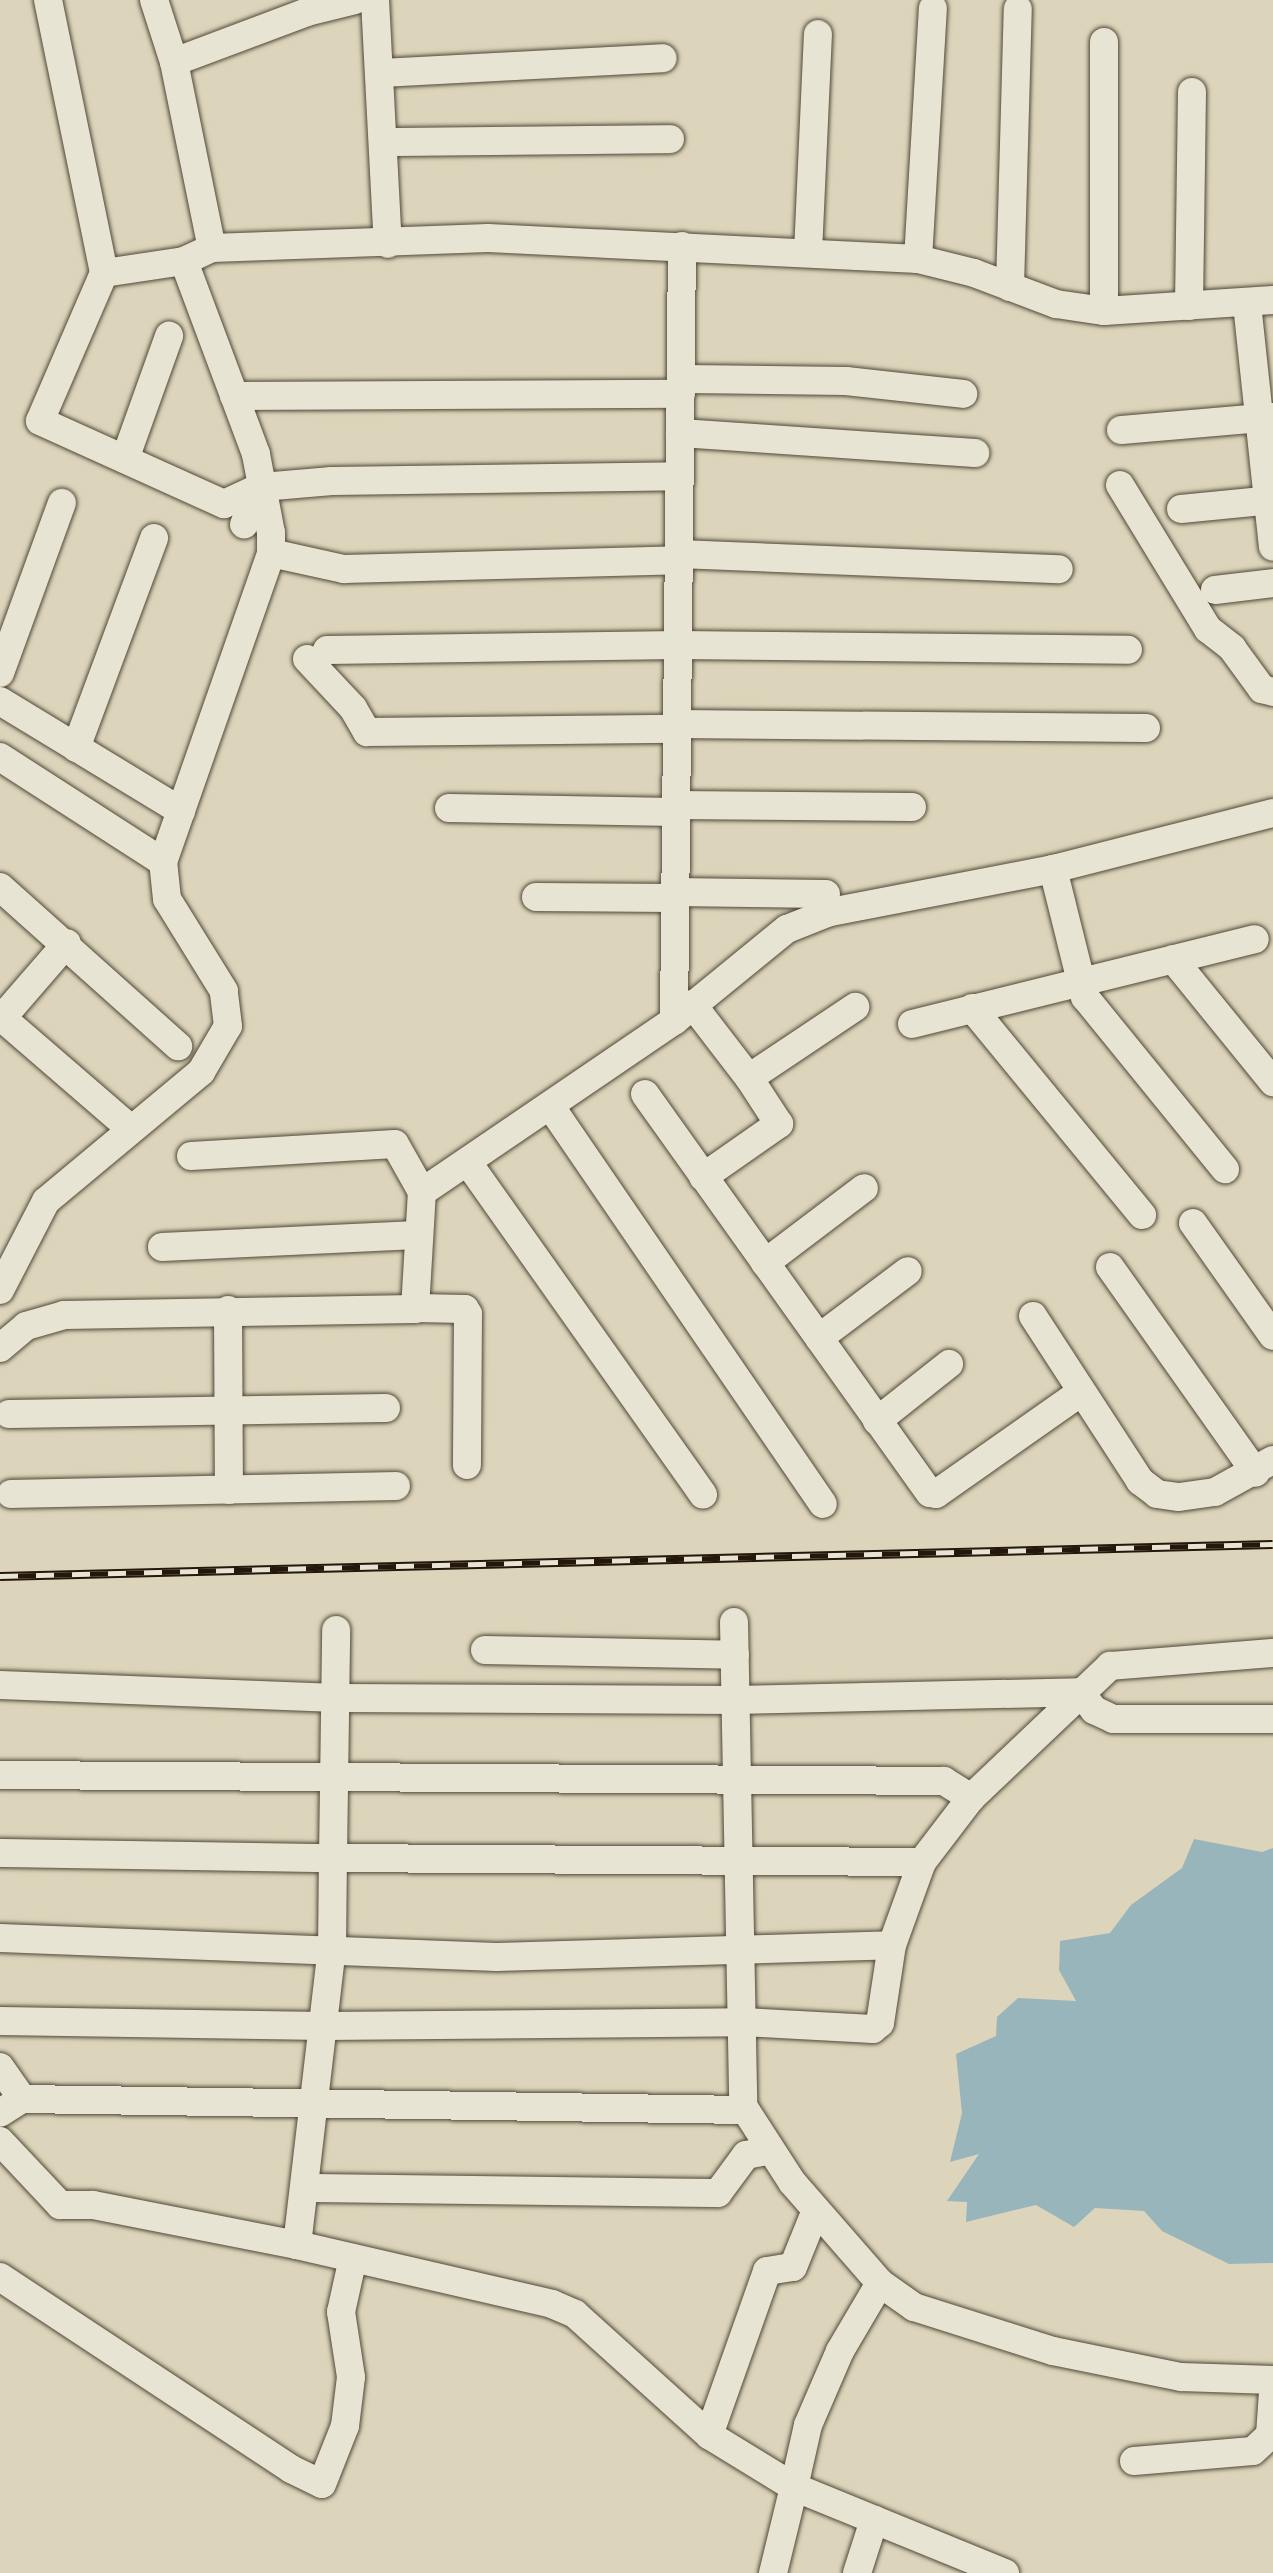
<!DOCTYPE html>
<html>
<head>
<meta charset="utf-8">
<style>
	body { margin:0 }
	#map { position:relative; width:1273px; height:2573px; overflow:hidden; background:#dcd5bb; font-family:"IM FELL DW Pica",serif }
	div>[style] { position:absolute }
	.water>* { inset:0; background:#99b5bc }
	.roads { filter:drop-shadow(0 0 2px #514737) drop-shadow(0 0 2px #514737) }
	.minor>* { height:28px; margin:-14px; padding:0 14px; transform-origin:14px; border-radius:14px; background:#e8e4d3 }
	.rail>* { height:9px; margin-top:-4.5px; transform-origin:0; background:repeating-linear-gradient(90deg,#e8e4d3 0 18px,#23180b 0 36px); box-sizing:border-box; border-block:2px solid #23180b }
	span { translate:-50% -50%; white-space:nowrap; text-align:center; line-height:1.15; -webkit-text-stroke:7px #e8e4d3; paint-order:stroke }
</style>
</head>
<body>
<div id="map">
	<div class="water">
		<i style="clip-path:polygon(1194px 1839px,1262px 1852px,1273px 1848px,1273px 2263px,1229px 2264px,1162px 2231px,1144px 2211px,1095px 2208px,1074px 2227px,1036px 2205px,966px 2222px,967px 2202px,947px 2201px,979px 2154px,950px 2162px,962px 2113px,956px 2054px,996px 2036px,997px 2017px,1018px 1998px,1076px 2001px,1059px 1970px,1060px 1941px,1110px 1933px,1131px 1905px,1182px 1868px)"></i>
	</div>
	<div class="roads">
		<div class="minor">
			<i style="left:48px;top:0;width:279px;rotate:78.4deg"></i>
			<i style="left:104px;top:273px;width:81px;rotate:-8.5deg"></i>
			<i style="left:184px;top:261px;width:31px;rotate:-25deg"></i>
			<i style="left:212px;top:248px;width:276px;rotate:-2.1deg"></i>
			<i style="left:488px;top:238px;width:431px;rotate:2.8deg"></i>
			<i style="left:918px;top:259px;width:58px;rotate:14deg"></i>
			<i style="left:974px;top:273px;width:88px;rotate:20.7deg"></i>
			<i style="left:1056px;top:304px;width:49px;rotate:8.3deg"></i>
			<i style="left:1104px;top:311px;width:169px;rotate:-3.7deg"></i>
			<i style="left:154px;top:0;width:65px;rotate:72.1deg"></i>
			<i style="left:174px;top:62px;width:190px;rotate:78.5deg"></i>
			<i style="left:375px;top:0;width:244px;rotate:87deg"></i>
			<i style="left:1104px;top:42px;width:269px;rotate:90deg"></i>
			<i style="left:174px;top:62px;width:142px;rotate:-20.6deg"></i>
			<i style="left:307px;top:12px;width:49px;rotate:-14deg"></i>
			<i style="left:381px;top:73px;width:282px;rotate:-3deg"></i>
			<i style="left:386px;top:142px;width:284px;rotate:-0.6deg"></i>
			<i style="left:808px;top:253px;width:219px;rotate:-87.4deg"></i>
			<i style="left:918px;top:259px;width:251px;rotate:-86.6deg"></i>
			<i style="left:104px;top:273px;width:161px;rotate:113.4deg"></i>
			<i style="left:40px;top:421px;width:202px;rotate:24.3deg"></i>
			<i style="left:224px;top:504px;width:38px;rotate:-25deg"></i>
			<i style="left:258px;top:488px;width:39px;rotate:111deg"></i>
			<i style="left:1010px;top:287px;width:278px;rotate:-88.4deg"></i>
			<i style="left:1247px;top:304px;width:244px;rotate:83.9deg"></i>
			<i style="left:1189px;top:306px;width:214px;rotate:-89.2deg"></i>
			<i style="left:681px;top:379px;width:165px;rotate:0.7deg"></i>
			<i style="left:846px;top:381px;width:118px;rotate:6.3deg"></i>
			<i style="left:234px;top:396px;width:447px;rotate:-0.3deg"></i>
			<i style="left:1121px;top:430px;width:153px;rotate:-4.9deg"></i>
			<i style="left:680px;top:433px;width:296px;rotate:3.9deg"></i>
			<i style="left:125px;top:459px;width:131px;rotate:-70.3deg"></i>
			<i style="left:1120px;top:485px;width:169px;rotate:58.6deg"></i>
			<i style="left:1208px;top:629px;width:31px;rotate:38deg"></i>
			<i style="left:1232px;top:648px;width:51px;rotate:53.8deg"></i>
			<i style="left:1262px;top:689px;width:11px;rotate:15deg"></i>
			<i style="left:262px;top:487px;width:70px;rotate:-4.9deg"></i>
			<i style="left:332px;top:481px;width:348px;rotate:-0.8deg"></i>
			<i style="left:1181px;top:509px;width:92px;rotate:-5.6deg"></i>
			<i style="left:271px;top:553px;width:75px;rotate:12.4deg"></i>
			<i style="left:344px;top:569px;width:335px;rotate:-1.5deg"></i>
			<i style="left:679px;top:554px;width:380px;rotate:2.3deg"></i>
			<i style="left:1215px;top:590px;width:58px;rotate:-6.9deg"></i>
			<i style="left:327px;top:650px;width:350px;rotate:-0.8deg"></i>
			<i style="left:677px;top:645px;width:451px;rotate:0.6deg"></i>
			<i style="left:307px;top:659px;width:67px;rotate:46.8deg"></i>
			<i style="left:353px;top:708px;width:28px;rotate:60deg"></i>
			<i style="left:367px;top:732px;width:309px;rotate:-0.6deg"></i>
			<i style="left:0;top:673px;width:181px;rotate:-70deg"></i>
			<i style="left:0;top:701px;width:212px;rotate:31.3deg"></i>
			<i style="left:677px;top:724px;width:469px;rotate:0.5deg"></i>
			<i style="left:76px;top:748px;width:224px;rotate:-69.6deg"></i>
			<i style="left:0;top:757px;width:194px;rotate:32.8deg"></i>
			<i style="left:675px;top:805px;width:237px;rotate:0.5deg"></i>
			<i style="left:449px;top:808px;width:226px;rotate:1deg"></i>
			<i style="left:1053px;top:869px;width:132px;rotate:76deg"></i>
			<i style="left:1085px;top:997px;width:222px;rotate:50.9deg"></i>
			<i style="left:0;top:887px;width:239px;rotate:41.8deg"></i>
			<i style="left:674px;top:892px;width:152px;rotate:0.8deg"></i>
			<i style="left:536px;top:897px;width:138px;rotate:0.4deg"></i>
			<i style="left:1173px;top:959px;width:159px;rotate:50.9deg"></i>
			<i style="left:692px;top:1004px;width:93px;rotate:52.4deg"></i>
			<i style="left:749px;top:1078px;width:128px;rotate:-33.8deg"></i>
			<i style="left:972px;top:1008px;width:268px;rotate:50.6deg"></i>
			<i style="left:0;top:1016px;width:173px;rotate:40.8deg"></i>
			<i style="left:2px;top:1018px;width:99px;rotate:-49.1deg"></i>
			<i style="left:674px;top:1021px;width:775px;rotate:-89.41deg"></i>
			<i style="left:912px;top:1024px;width:353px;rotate:-13.9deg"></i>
			<i style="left:645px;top:1094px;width:490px;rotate:54.5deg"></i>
			<i style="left:930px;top:1493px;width:6px;rotate:9deg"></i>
			<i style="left:936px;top:1494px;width:177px;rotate:-35.1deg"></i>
			<i style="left:551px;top:1107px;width:481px;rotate:55.6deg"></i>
			<i style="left:191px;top:1156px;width:204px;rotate:-3.4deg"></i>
			<i style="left:395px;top:1144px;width:55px;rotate:60.6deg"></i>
			<i style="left:469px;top:1164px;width:405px;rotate:54.7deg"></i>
			<i style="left:703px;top:1177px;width:93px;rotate:-34.9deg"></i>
			<i style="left:779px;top:1124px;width:55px;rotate:-123.1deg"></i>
			<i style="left:1193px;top:1223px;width:138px;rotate:54.7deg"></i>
			<i style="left:162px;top:1247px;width:255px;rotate:-2.7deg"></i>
			<i style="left:765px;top:1263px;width:124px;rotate:-37.1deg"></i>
			<i style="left:1110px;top:1267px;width:252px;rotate:54.7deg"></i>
			<i style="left:0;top:1290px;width:100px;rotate:-62.7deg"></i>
			<i style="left:46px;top:1201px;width:202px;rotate:-39.8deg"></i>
			<i style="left:201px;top:1072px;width:53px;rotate:-59.6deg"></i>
			<i style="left:228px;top:1026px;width:35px;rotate:-97deg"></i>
			<i style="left:224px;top:991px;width:108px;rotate:-121.8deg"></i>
			<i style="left:167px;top:899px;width:37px;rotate:-96deg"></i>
			<i style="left:163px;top:862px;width:327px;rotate:-70.7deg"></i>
			<i style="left:271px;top:553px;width:20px;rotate:-90deg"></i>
			<i style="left:271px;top:533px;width:80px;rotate:-100.8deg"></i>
			<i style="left:256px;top:454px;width:206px;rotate:-110.5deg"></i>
			<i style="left:417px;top:1308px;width:48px;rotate:1.2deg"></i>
			<i style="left:465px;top:1309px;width:6px;rotate:59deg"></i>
			<i style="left:468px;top:1314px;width:151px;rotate:90.4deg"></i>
			<i style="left:228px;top:1310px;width:180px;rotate:89.7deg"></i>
			<i style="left:1033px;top:1316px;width:197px;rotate:57deg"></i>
			<i style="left:1140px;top:1481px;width:21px;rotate:37deg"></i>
			<i style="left:1157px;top:1494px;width:22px;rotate:8deg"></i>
			<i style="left:1179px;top:1497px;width:36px;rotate:-8deg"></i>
			<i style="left:1215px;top:1492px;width:66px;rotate:-28.9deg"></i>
			<i style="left:819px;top:1338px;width:111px;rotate:-37deg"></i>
			<i style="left:0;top:1348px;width:34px;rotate:-40deg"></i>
			<i style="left:26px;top:1326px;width:40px;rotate:-16deg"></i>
			<i style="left:64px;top:1315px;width:351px;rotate:-1deg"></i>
			<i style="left:415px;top:1309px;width:117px;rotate:-86.6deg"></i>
			<i style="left:422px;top:1192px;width:305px;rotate:-34.2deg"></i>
			<i style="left:674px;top:1021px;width:146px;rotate:-39.2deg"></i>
			<i style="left:787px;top:929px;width:46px;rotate:-21.6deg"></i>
			<i style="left:830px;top:912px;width:227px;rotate:-10.9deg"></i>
			<i style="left:1053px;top:869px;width:227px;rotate:-14.3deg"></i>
			<i style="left:9px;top:1414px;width:377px;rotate:-0.9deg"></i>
			<i style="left:877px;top:1421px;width:92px;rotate:-38.4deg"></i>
			<i style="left:11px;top:1494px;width:385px;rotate:-1.2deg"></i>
			<i style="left:734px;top:1622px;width:484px;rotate:88.9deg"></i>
			<i style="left:743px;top:2106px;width:90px;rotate:57.2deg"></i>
			<i style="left:792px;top:2182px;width:134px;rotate:48.9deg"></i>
			<i style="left:880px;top:2283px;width:42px;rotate:35.2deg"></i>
			<i style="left:914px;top:2307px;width:146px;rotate:17.6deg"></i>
			<i style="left:1053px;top:2351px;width:131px;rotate:11.5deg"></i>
			<i style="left:1181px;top:2377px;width:92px;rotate:1.9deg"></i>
			<i style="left:485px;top:1650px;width:250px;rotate:1.1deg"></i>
			<i style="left:0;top:1685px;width:337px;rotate:2.2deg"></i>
			<i style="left:337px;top:1698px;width:399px;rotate:0.3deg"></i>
			<i style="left:736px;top:1700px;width:344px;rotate:-1.3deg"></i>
			<i style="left:1080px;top:1692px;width:23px;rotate:52deg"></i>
			<i style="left:1094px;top:1710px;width:21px;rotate:25deg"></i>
			<i style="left:1113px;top:1719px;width:160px"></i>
			<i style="left:0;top:1775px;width:944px;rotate:0.36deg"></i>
			<i style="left:944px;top:1781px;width:32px;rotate:32deg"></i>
			<i style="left:0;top:1853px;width:333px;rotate:0.9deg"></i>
			<i style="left:333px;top:1858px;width:228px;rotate:-89.2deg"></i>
			<i style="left:0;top:1938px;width:497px;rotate:2.2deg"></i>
			<i style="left:497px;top:1957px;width:395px;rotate:-1.7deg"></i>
			<i style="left:892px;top:1945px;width:88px;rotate:-70.1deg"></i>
			<i style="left:0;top:2021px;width:324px;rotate:0.9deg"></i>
			<i style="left:324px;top:2026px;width:419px;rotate:-0.5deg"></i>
			<i style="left:743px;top:2022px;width:130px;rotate:3.1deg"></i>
			<i style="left:873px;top:2029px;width:9px;rotate:-41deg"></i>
			<i style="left:880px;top:2023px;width:79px;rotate:-81.3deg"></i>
			<i style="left:0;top:2067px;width:39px;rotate:55deg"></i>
			<i style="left:22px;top:2099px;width:26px;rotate:148deg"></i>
			<i style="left:22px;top:2099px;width:723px;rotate:0.87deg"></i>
			<i style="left:0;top:2141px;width:88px;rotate:46.8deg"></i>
			<i style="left:60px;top:2205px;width:33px"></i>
			<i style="left:93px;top:2205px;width:208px;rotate:11.1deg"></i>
			<i style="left:297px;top:2245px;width:262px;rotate:13deg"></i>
			<i style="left:552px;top:2304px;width:25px;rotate:23deg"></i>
			<i style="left:575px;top:2314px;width:181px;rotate:42.1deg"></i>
			<i style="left:709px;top:2435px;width:100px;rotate:31.5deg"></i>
			<i style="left:794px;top:2487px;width:89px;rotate:103.7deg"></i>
			<i style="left:307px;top:2188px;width:411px;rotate:0.7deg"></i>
			<i style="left:718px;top:2193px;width:47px;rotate:-53.6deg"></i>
			<i style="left:746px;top:2155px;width:25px;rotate:-11deg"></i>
			<i style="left:297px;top:2245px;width:298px;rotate:-83.3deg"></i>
			<i style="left:332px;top:1949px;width:91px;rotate:-89.4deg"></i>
			<i style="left:333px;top:1858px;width:589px;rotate:0.39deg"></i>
			<i style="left:922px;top:1862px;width:81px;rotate:-52.6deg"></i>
			<i style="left:971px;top:1798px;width:192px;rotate:-43.5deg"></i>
			<i style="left:1110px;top:1666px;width:164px;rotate:-4.6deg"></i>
			<i style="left:0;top:2277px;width:349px;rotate:33.4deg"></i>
			<i style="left:291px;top:2469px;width:34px;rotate:26deg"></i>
			<i style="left:322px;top:2484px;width:62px;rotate:-68.4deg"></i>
			<i style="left:345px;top:2426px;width:49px;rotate:-83deg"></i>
			<i style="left:351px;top:2377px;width:66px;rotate:-98.7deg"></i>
			<i style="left:341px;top:2312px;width:55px;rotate:-77.5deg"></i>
			<i style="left:880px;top:2283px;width:79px;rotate:120.5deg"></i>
			<i style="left:840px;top:2351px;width:81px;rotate:113.4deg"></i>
			<i style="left:808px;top:2425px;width:64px;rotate:102.7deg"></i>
			<i style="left:794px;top:2487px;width:228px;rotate:22.2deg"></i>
			<i style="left:709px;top:2435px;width:174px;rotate:-70.5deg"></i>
			<i style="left:767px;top:2271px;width:26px;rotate:-9deg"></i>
			<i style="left:793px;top:2267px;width:61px;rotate:-68deg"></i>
			<i style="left:1134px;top:2461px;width:119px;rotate:-4.8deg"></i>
			<i style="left:1253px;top:2451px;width:23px;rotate:-43deg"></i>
			<i style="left:1270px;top:2435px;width:39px;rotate:-86deg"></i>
			<i style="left:857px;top:2573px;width:56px;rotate:-72.2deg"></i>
		</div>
	</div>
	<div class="rail">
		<i style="left:0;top:1576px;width:1273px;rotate:-1.44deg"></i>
	</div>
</div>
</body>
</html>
